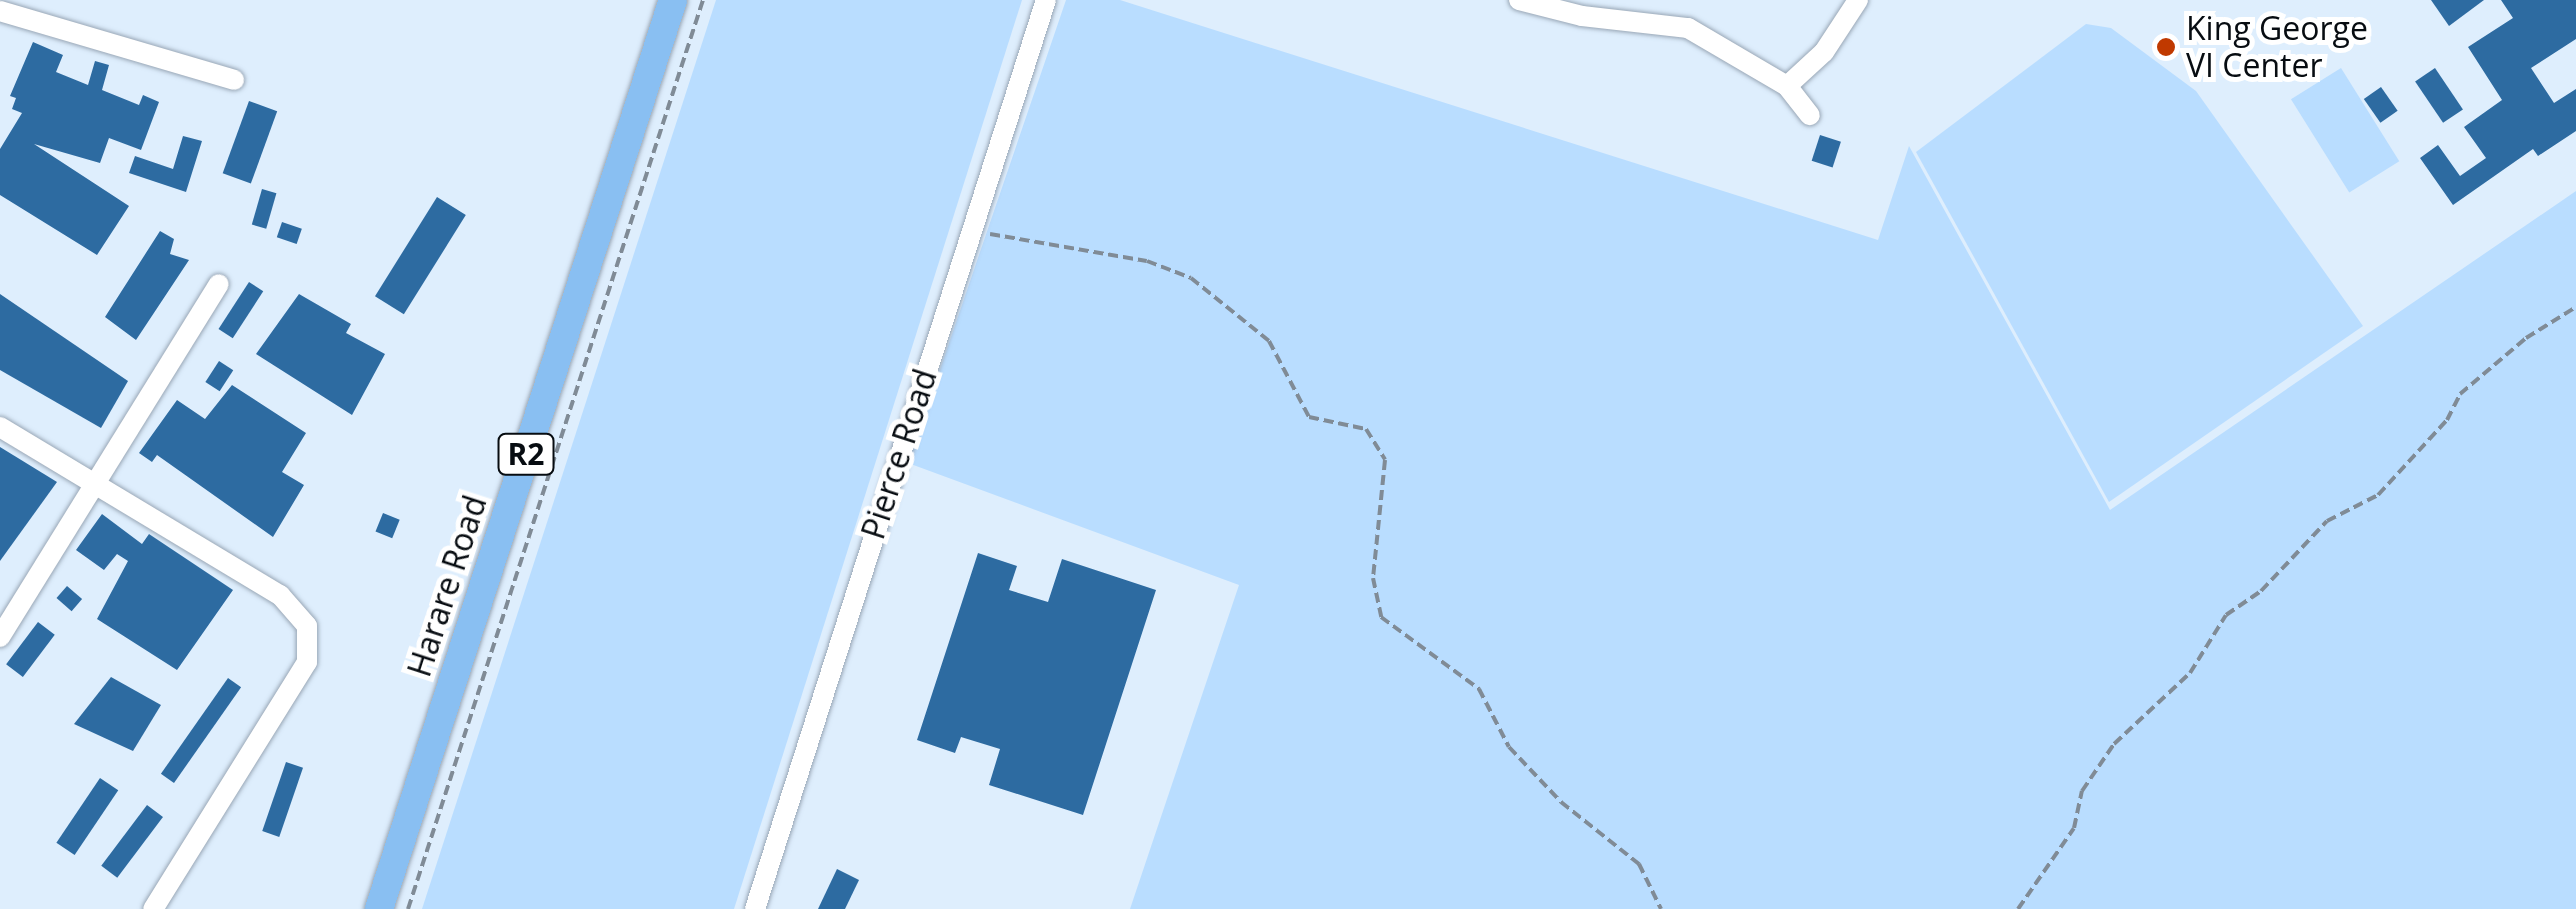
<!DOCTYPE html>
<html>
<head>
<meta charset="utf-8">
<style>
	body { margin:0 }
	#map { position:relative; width:2576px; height:909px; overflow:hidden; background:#deeefd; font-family:"Open Sans",sans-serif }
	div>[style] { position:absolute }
	.green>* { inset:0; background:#b9ddff; transform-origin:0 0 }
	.building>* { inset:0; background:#2d6ba1; transform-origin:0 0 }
	.path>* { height:4px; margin-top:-2px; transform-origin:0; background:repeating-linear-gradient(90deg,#808b96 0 10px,transparent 0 15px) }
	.roads { filter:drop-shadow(0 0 2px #99a7b6) drop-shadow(0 0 2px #99a7b6) }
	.minor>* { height:20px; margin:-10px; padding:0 10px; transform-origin:10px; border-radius:10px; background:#fff }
	.highway>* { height:28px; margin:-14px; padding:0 14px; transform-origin:14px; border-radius:14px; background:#89bff2 }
	.dots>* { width:28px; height:28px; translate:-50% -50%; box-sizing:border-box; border:5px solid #fff; border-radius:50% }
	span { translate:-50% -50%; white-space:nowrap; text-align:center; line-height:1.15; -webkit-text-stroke:10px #fff; paint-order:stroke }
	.shield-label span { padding:2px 8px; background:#fff; border:2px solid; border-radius:8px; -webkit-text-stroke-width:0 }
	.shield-label { font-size:30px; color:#070c11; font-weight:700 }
	.poi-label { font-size:32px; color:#070c11 }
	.left { translate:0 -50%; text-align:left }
	.street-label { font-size:32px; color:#070c11 }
</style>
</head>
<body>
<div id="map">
	<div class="green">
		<i style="clip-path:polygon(716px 0,1022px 0,734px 909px,422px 909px)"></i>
		<i style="clip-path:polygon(1066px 0,1120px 0,1878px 240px,1909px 146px,2110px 510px,2576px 191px,2576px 909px,1130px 909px,1239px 585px,908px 463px)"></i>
		<i style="clip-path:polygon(2086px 24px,2111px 28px,2196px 91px,2363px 326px,2109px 502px,1916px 152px)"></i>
		<i style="left:2341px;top:68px;width:110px;height:59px;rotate:58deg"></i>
	</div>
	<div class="building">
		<i style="clip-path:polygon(2431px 0,2484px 0,2449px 26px)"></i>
		<i style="clip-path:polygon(2501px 0,2576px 0,2576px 39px,2531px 68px,2554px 103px,2576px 89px,2576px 131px,2538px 156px,2533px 149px,2453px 205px,2420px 158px,2438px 145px,2460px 176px,2486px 158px,2464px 127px,2502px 100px,2468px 47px,2513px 18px)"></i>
		<i style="clip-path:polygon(33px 42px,63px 55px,56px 72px,88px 85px,95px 61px,109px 65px,102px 90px,139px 105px,143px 95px,159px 102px,141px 150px,109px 138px,100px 163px,34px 144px,129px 206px,97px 255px,0 195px,0 149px,22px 113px,12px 109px,16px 98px,10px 96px)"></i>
		<i style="left:2435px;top:68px;width:50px;height:24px;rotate:56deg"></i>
		<i style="left:2381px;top:87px;width:29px;height:21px;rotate:55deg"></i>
		<i style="left:249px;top:101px;width:30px;height:77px;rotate:20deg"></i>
		<i style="left:1820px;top:135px;width:22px;height:27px;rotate:18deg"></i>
		<i style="clip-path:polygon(183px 136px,202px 141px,186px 192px,129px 173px,135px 156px,173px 169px)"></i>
		<i style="left:262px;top:189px;width:15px;height:37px;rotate:16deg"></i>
		<i style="left:437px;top:197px;width:34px;height:117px;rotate:32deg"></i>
		<i style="left:282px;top:222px;width:21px;height:16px;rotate:19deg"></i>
		<i style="clip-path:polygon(160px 231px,174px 239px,170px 254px,189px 260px,136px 340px,105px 317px)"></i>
		<i style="left:249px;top:282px;width:17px;height:56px;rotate:33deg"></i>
		<i style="clip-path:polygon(0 294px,128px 381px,101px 428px,0 370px)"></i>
		<i style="clip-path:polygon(299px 294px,351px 324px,346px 333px,385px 354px,352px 415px,256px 354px)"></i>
		<i style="left:219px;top:361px;width:17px;height:25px;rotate:33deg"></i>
		<i style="clip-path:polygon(232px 385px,306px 433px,282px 472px,304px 485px,273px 537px,157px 455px,152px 462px,139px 453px,177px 400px,205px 419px)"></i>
		<i style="clip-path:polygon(0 447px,57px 482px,0 561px)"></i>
		<i style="left:383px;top:513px;width:18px;height:20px;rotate:22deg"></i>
		<i style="clip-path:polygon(102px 514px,142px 544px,149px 534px,233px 590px,177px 670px,97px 619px,128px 561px,117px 554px,104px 570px,76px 550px)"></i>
		<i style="clip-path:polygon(978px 553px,1017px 566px,1009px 590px,1048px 602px,1062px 559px,1156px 590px,1083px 815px,989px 785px,1000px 749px,961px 737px,955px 753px,917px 740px)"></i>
		<i style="left:67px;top:586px;width:20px;height:16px;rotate:41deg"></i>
		<i style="left:38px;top:622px;width:21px;height:53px;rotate:37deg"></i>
		<i style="clip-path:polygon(111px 677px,161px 705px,133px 751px,74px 724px)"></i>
		<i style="left:228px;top:678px;width:16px;height:117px;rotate:35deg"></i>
		<i style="left:286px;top:762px;width:18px;height:73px;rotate:19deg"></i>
		<i style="left:100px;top:778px;width:22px;height:78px;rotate:34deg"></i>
		<i style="left:147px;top:805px;width:20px;height:76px;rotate:37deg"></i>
		<i style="clip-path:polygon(837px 869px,859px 880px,845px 909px,818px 909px)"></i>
	</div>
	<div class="path">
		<i style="left:990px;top:234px;width:159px;rotate:9.8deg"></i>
		<i style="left:1147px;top:261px;width:47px;rotate:21.1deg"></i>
		<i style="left:1191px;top:278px;width:100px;rotate:38.9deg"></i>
		<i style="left:1269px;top:341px;width:86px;rotate:62.2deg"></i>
		<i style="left:1309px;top:417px;width:58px;rotate:11.9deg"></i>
		<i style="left:1366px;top:429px;width:36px;rotate:58deg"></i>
		<i style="left:1385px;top:460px;width:119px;rotate:95.8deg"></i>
		<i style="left:1373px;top:578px;width:40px;rotate:78deg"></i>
		<i style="left:1381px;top:617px;width:122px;rotate:36.3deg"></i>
		<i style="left:1479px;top:689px;width:65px;rotate:62.7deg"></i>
		<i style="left:1509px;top:747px;width:76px;rotate:46.6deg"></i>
		<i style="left:1561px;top:802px;width:100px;rotate:38.5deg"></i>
		<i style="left:1639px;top:864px;width:50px;rotate:63.9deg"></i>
		<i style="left:408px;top:909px;width:956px;rotate:-72.02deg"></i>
		<i style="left:2018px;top:909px;width:98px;rotate:-55.3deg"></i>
		<i style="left:2074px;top:828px;width:38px;rotate:-78deg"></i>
		<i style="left:2082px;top:791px;width:57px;rotate:-55.8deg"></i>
		<i style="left:2114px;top:744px;width:104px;rotate:-43.1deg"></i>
		<i style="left:2190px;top:673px;width:68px;rotate:-58.2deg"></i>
		<i style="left:2226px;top:615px;width:42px;rotate:-34.4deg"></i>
		<i style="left:2261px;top:591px;width:96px;rotate:-46.7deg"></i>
		<i style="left:2327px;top:521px;width:57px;rotate:-27deg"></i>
		<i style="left:2378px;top:495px;width:102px;rotate:-47.4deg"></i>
		<i style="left:2447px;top:420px;width:29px;rotate:-63deg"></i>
		<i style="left:2460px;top:394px;width:87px;rotate:-40.3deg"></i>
		<i style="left:2526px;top:338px;width:59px;rotate:-31.8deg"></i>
	</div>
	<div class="roads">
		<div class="minor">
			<i style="left:1519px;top:0;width:65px;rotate:14.3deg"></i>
			<i style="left:1582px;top:16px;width:107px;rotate:6.5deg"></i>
			<i style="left:1688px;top:28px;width:115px;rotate:30.4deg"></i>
			<i style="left:1787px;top:86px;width:37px;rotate:52deg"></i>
			<i style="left:0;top:11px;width:244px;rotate:16.4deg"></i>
			<i style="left:1787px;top:86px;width:50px;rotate:-42.6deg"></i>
			<i style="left:1824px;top:52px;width:62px;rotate:-56.8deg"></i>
			<i style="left:0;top:427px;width:327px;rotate:31deg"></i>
			<i style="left:280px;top:595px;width:41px;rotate:48.9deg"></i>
			<i style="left:307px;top:626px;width:36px;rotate:90deg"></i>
			<i style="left:307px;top:662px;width:291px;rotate:121.9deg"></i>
			<i style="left:0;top:637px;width:415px;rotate:-58.2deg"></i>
			<i style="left:755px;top:909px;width:954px;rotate:-72.25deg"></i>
		</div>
		<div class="highway">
			<i style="left:379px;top:909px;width:955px;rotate:-72.08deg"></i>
		</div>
	</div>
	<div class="dots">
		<i style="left:2166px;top:47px;background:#c03900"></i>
	</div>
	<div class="shield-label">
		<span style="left:526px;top:454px">R2</span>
	</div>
	<div class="poi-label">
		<span class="left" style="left:2186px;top:47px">King George<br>VI Center</span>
	</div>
	<div class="street-label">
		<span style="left:899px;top:454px;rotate:-72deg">Pierce Road</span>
		<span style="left:447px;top:586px;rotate:-72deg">Harare Road</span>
	</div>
</div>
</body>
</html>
